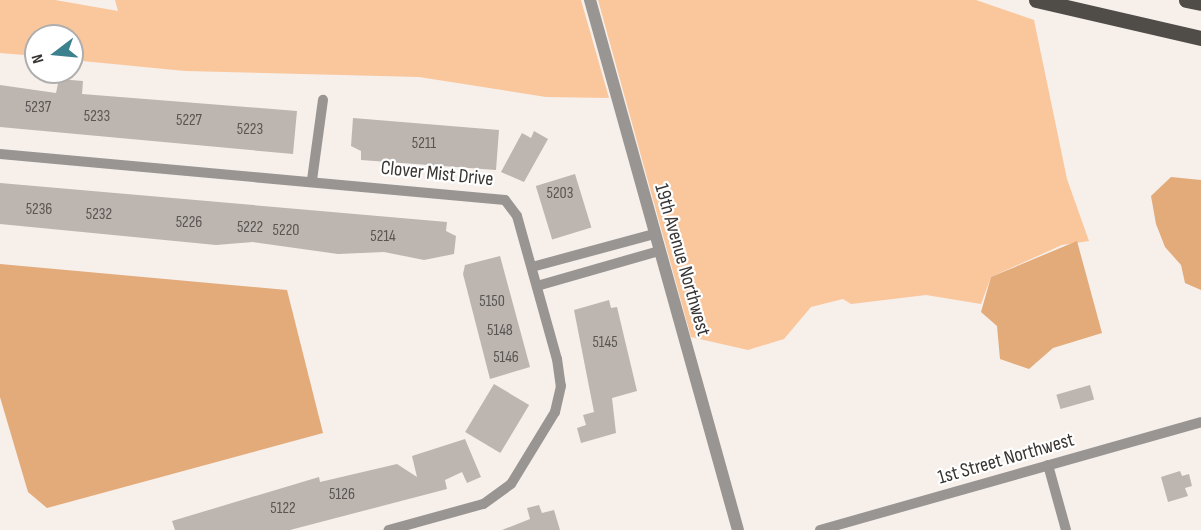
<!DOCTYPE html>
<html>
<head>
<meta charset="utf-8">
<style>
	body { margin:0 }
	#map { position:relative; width:1201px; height:530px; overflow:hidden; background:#f6efea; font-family:"Sofia Sans Condensed",sans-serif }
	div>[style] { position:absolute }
	.green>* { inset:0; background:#fac79d }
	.water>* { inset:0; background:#e3aa7a }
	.building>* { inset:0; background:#bcb5b0; transform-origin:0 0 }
	.minor>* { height:10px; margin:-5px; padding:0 5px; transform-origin:5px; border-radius:5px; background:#989593 }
	.tertiary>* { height:12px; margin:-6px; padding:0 6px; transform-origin:6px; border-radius:6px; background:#989593 }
	.primary>* { height:15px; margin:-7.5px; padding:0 7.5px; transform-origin:7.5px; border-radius:7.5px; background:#504c48 }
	span { translate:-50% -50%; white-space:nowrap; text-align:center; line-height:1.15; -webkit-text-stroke:4.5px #fff; paint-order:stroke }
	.number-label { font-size:16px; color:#595552 }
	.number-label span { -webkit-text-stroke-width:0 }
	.street-label { font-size:20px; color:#383533 }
	.north { position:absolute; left:24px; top:24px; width:60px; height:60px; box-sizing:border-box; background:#fff; border:2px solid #afaead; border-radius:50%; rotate:254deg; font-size:16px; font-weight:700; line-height:24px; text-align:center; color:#383533 }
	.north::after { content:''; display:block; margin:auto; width:21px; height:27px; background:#3b818e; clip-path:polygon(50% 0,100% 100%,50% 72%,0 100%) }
</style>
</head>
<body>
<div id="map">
	<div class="green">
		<i style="clip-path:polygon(0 0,55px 0,118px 11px,115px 0,581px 0,609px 98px,546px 97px,419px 77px,185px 71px,72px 60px,72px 36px,36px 36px,36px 56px,0 53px)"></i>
		<i style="clip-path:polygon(598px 0,976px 0,1034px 20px,1067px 179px,1089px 241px,1062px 245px,991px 277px,981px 304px,926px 295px,851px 304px,843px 299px,811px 307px,784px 339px,748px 350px,691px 337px)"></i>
	</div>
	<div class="water">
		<i style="clip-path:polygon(1171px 177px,1201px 180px,1201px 290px,1185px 283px,1181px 265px,1165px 247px,1156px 224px,1151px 196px)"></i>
		<i style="clip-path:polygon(1077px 241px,1102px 333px,1053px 348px,1029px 369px,1000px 359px,997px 326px,981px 312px,991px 277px)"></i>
		<i style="clip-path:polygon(0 264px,287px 290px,323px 433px,47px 508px,28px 492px,0 397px)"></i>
	</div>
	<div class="building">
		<i style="clip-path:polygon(59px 79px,83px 81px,82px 94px,297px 111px,293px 154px,0 127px,0 85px,56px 93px)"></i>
		<i style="clip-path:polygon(353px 118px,499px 130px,496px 170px,361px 160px,361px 151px,351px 146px)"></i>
		<i style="clip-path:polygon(534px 131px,548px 139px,524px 182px,501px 172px,522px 133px,531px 138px)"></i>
		<i style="left:575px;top:174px;width:56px;height:41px;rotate:73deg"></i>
		<i style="clip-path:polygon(0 183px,447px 222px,446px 231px,456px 236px,454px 254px,424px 260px,384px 252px,338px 254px,253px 242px,216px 245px,0 224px)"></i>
		<i style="clip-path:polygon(500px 256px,530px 367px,490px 379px,463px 274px,465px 265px)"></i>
		<i style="clip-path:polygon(609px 300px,611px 308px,617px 307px,637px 391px,612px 398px,616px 433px,581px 443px,577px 428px,586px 425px,583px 415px,594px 412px,574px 310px)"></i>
		<i style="left:494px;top:384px;width:41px;height:56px;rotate:31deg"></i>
		<i style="left:1090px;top:385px;width:15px;height:35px;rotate:74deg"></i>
		<i style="clip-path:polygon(465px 439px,481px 477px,467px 483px,462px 472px,445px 480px,447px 489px,290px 530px,175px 530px,172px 521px,319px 477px,320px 482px,397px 464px,417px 477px,412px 456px)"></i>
		<i style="clip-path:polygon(1180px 471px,1182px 476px,1189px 474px,1192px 486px,1185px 488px,1188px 496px,1168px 502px,1161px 477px)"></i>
		<i style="clip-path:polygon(539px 505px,542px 513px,554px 510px,560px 530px,502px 530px,530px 519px,527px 508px)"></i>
	</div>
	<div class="minor">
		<i style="left:0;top:154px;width:507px;rotate:5.2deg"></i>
		<i style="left:505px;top:200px;width:20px;rotate:53deg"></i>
		<i style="left:517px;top:216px;width:148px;rotate:74.4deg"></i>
		<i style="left:557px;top:359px;width:27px;rotate:82deg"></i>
		<i style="left:561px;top:386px;width:27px;rotate:103deg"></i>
		<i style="left:555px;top:412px;width:84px;rotate:121.4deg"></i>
		<i style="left:511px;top:484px;width:34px;rotate:144deg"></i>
		<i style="left:483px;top:504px;width:98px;rotate:164.5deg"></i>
		<i style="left:312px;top:180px;width:81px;rotate:-82.2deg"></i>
		<i style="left:532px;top:267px;width:126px;rotate:-15.1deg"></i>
		<i style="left:537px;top:286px;width:127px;rotate:-16deg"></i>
		<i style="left:1048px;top:465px;width:67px;rotate:74.5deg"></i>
		<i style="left:820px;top:530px;width:396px;rotate:-15.8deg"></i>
	</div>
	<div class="tertiary">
		<i style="left:590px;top:0;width:550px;rotate:74.4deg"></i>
	</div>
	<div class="primary">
		<i style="left:1036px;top:0;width:169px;rotate:13deg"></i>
		<i style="left:1186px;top:0;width:15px;rotate:11deg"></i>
	</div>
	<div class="number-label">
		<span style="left:38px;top:108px">5237</span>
		<span style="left:97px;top:117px">5233</span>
		<span style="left:189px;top:121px">5227</span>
		<span style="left:250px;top:130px">5223</span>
		<span style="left:424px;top:144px">5211</span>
		<span style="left:560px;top:194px">5203</span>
		<span style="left:39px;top:210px">5236</span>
		<span style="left:99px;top:215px">5232</span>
		<span style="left:189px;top:223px">5226</span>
		<span style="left:250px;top:228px">5222</span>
		<span style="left:286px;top:231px">5220</span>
		<span style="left:383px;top:237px">5214</span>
		<span style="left:492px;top:302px">5150</span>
		<span style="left:500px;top:331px">5148</span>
		<span style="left:605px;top:343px">5145</span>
		<span style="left:506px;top:358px">5146</span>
		<span style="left:342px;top:495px">5126</span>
		<span style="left:283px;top:509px">5122</span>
	</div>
	<div class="street-label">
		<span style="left:437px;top:174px;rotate:6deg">Clover Mist Drive</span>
		<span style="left:682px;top:260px;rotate:74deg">19th Avenue Northwest</span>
		<span style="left:1006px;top:459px;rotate:-16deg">1st Street Northwest</span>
	</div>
	<div class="north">N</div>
</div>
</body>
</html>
